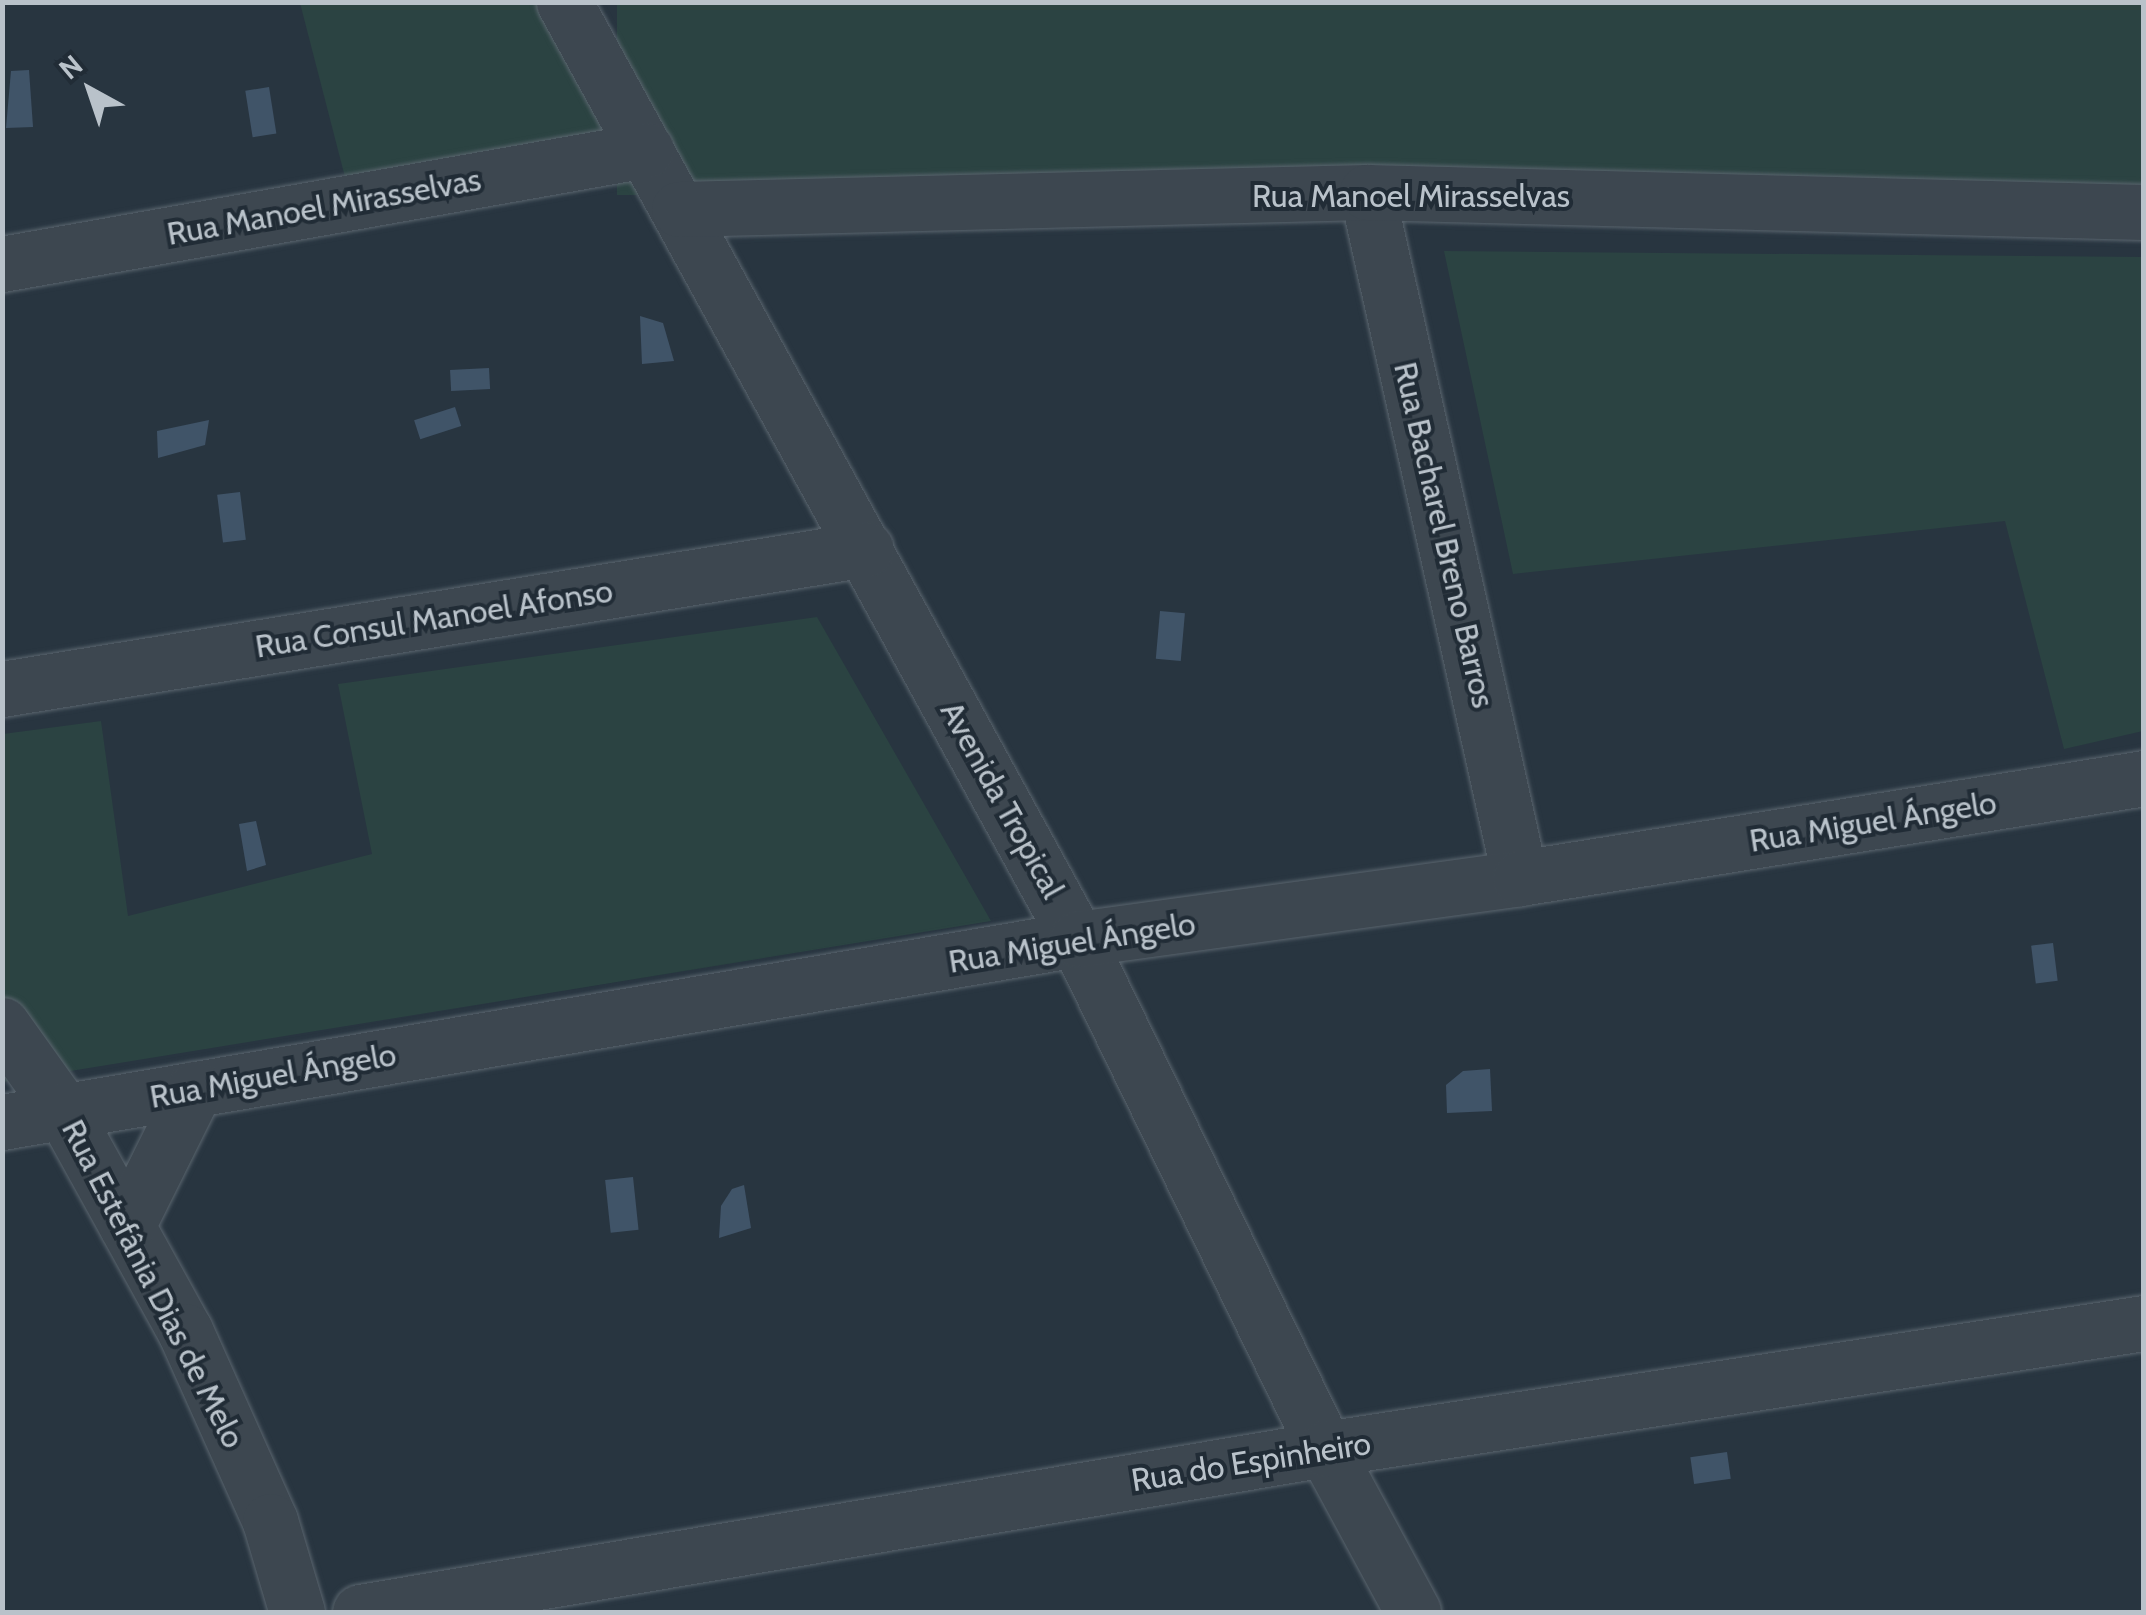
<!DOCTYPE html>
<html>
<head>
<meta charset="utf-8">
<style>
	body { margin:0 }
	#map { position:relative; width:2146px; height:1615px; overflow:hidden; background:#283540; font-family:Cabin,sans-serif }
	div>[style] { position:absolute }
	.green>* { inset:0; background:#2b4342; transform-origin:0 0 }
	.water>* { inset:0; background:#405468; transform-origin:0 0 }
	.roads { filter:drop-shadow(0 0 2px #5a656e) drop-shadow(0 0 2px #5a656e) }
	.minor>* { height:55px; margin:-27.5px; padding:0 27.5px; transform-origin:27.5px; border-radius:27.5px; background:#3d4750 }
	span { translate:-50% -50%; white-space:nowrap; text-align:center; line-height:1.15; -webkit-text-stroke:8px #212c36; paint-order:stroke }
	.street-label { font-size:32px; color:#b9c2ca }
	.frame { position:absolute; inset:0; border:5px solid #b9c2ca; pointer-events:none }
	.north { position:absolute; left:40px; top:40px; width:100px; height:100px; -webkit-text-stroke:8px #212c36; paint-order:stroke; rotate:320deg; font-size:28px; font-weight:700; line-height:40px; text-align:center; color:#b9c2ca }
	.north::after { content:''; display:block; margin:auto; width:35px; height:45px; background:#b9c2ca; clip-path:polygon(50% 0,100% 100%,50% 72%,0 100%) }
</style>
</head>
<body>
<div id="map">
	<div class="green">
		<i style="clip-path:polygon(300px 3px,548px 3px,634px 136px,346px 181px)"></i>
		<i style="left:617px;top:3px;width:1526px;height:192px"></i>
		<i style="clip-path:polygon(1444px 251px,2143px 257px,2143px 731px,2064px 749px,2005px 521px,1513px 574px)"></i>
		<i style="clip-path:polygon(817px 617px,991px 921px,3px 1082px,3px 734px,101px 721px,128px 916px,372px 854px,338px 684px)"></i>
	</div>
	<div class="water">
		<i style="clip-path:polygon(29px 70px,33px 127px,6px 128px,11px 71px)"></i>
		<i style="left:269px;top:87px;width:47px;height:24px;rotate:81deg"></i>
		<i style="clip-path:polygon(640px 316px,663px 323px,674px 361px,642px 364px)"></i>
		<i style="left:489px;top:368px;width:21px;height:39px;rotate:87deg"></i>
		<i style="left:455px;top:407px;width:20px;height:43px;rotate:72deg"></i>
		<i style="clip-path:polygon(209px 420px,205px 445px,158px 458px,157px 431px)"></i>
		<i style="left:240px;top:492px;width:48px;height:23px;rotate:83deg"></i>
		<i style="left:1160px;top:611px;width:25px;height:48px;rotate:5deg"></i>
		<i style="clip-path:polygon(256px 821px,266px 865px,247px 871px,239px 824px)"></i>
		<i style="left:2053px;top:943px;width:38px;height:22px;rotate:83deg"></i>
		<i style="clip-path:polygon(1490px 1069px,1492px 1111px,1447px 1113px,1446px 1085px,1463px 1071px)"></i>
		<i style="left:633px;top:1177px;width:53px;height:28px;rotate:84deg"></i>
		<i style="clip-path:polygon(744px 1185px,751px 1228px,719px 1238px,721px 1206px,732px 1189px)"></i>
		<i style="left:1727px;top:1452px;width:27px;height:37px;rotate:82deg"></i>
	</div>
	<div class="roads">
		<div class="minor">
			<i style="left:564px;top:2px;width:1068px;rotate:61.3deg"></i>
			<i style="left:1077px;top:939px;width:567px;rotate:64.07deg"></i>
			<i style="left:1325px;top:1449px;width:185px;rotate:61.6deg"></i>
			<i style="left:1367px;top:192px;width:703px;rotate:77.43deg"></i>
			<i style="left:679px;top:209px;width:688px;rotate:-1.42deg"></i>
			<i style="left:1367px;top:192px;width:777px;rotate:1.47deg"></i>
			<i style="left:2px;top:264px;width:654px;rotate:-10.04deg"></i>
			<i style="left:2px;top:689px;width:875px;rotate:-9.2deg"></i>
			<i style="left:2px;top:1025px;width:107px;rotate:54.5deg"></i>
			<i style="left:64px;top:1112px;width:250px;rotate:61.1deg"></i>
			<i style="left:185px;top:1331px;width:208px;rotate:65.9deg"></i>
			<i style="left:270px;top:1521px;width:95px;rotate:73.5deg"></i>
			<i style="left:2px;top:1122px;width:1090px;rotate:-9.66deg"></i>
			<i style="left:1077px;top:939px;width:447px;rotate:-7.8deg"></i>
			<i style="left:1520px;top:878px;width:632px;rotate:-9.1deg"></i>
			<i style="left:127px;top:1226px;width:153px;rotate:-63.6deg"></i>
			<i style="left:360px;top:1612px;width:979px;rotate:-9.59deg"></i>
			<i style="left:1325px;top:1449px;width:829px;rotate:-8.75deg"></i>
		</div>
	</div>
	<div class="street-label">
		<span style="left:1411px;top:196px">Rua Manoel Mirasselvas</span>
		<span style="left:324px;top:207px;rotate:-10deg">Rua Manoel Mirasselvas</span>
		<span style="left:1444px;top:535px;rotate:77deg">Rua Bacharel Breno Barros</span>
		<span style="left:434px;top:619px;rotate:-9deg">Rua Consul Manoel Afonso</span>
		<span style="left:1002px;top:800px;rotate:61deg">Avenida Tropical</span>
		<span style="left:1873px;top:822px;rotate:-9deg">Rua Miguel Ángelo</span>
		<span style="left:1072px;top:943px;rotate:-9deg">Rua Miguel Ángelo</span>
		<span style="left:273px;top:1076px;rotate:-10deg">Rua Miguel Ángelo</span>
		<span style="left:153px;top:1284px;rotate:63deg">Rua Estefânia Dias de Melo</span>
		<span style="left:1251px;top:1462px;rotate:-9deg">Rua do Espinheiro</span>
	</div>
	<div class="frame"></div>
	<div class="north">N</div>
</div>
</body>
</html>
